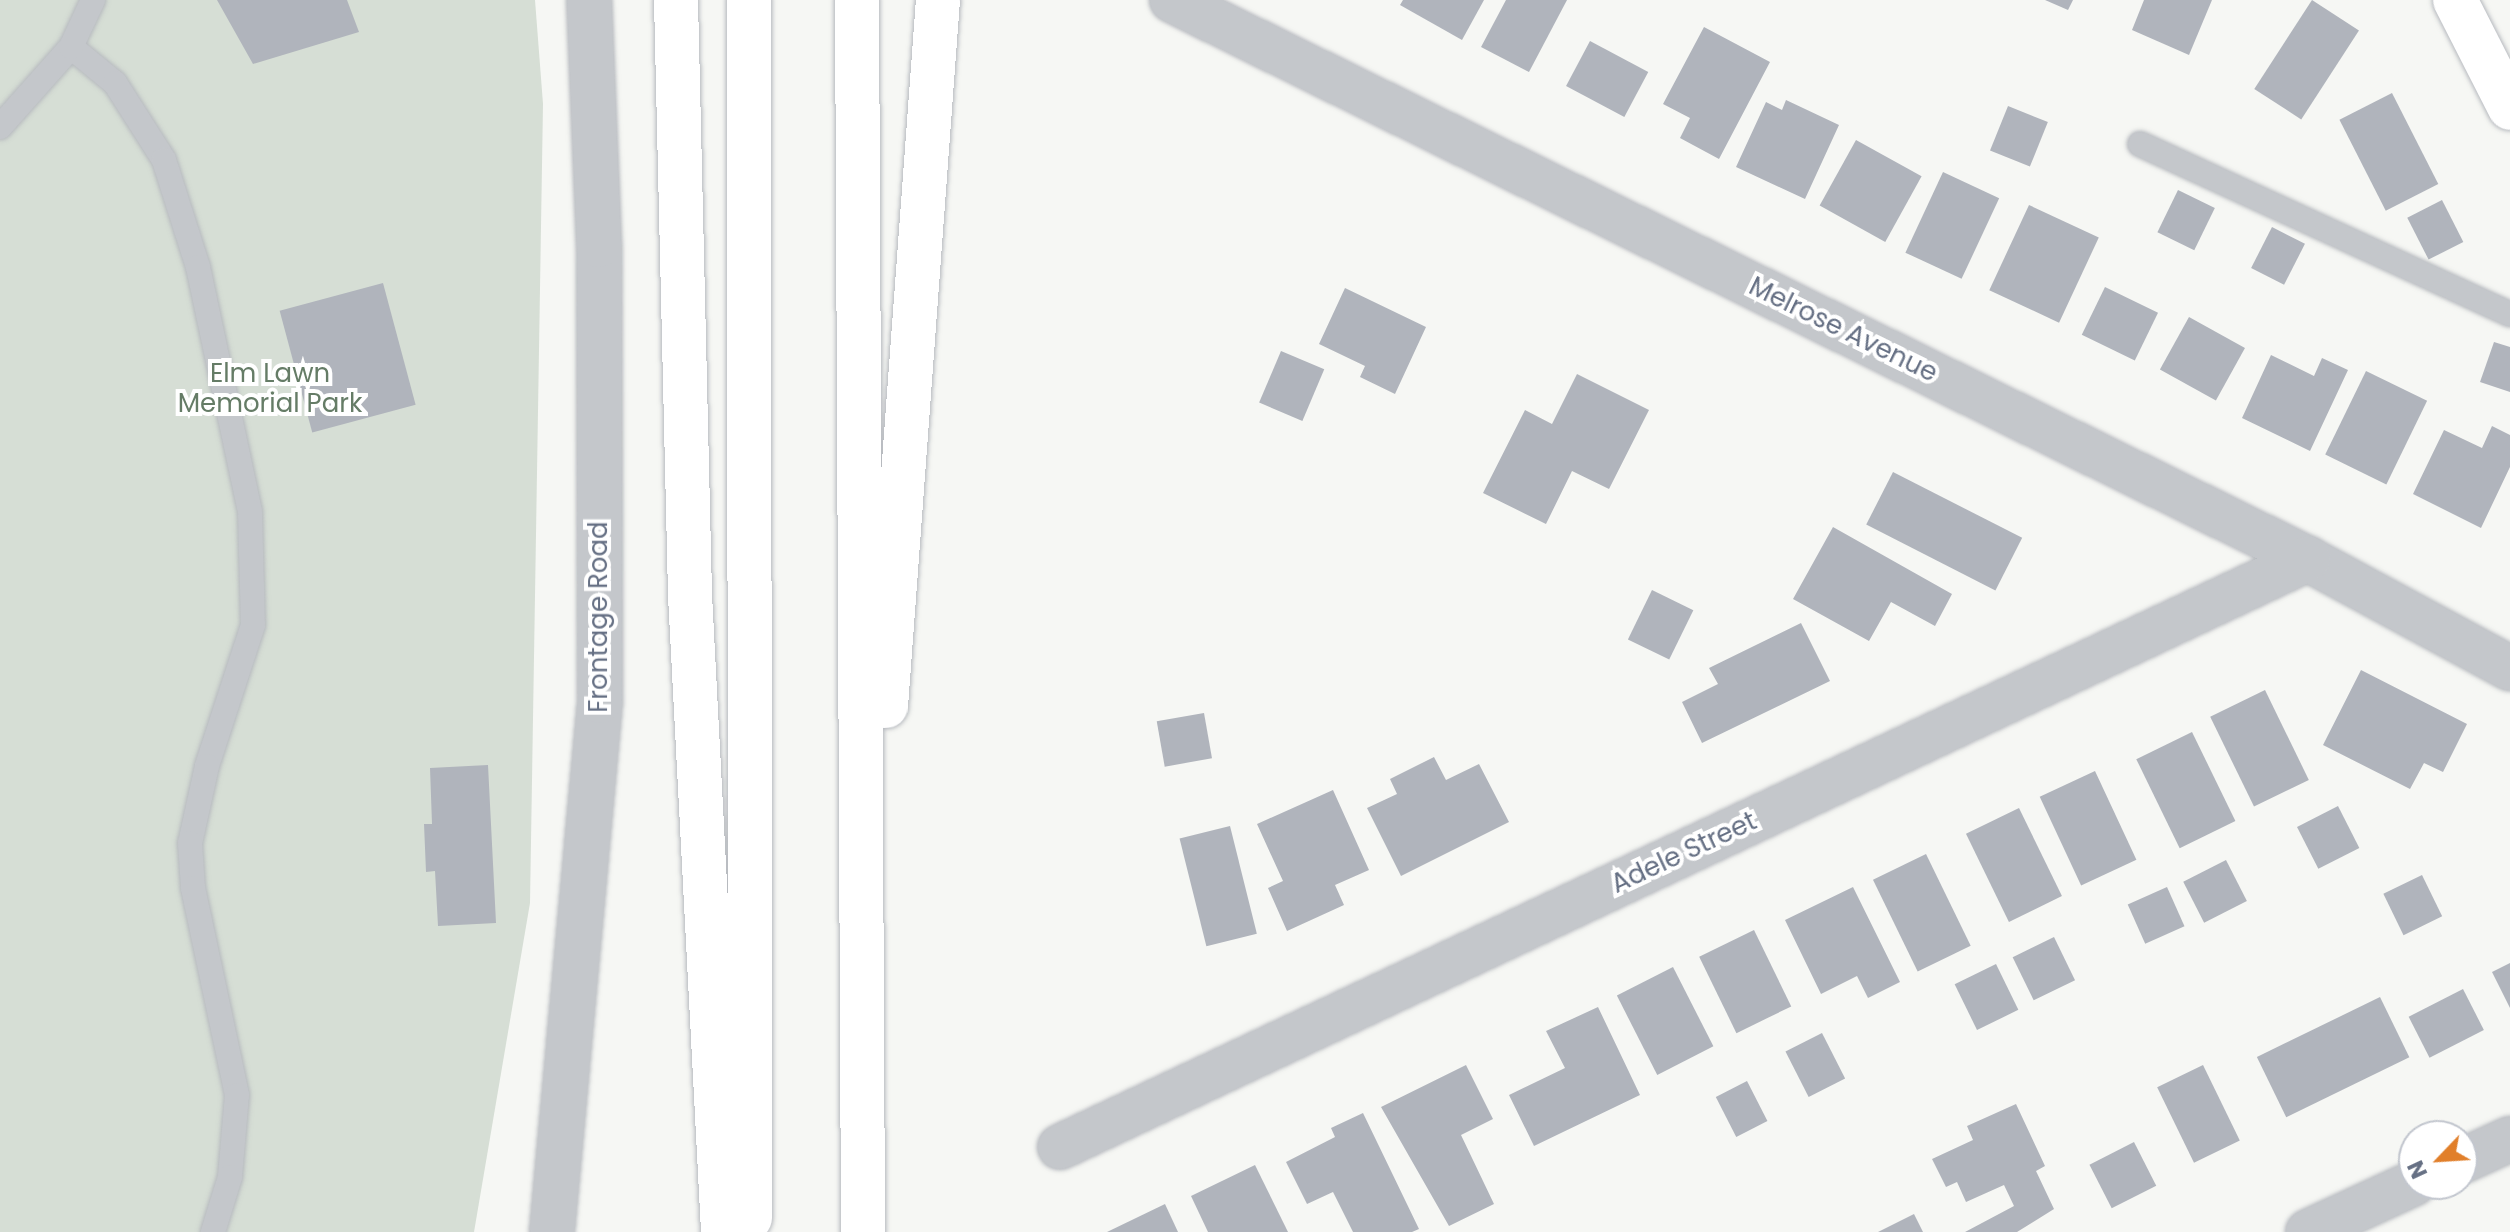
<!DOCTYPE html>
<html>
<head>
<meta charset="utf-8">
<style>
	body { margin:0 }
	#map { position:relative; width:2510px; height:1232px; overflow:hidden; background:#f6f7f4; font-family:Poppins,sans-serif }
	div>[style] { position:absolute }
	.green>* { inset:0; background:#d6ded5 }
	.building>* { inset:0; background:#b0b4bc; transform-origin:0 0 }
	.roads { filter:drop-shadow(0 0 2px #b7babf) drop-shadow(0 0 2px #b7babf) }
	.service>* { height:24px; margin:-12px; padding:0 12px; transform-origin:12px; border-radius:12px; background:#c4c7cb }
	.minor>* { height:44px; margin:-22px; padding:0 22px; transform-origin:22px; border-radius:22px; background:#c4c7cb }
	.tertiary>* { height:44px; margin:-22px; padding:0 22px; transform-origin:22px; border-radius:22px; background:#c4c7cb }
	.primary>* { height:44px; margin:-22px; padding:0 22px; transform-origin:22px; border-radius:22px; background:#fff }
	.motorway>* { height:44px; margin:-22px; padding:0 22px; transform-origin:22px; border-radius:22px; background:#fff }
	span { translate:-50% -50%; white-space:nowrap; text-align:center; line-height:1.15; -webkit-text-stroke:8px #fff; paint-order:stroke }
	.street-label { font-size:26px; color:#667084 }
	.park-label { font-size:26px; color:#657c66 }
	.north { position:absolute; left:2398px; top:1120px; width:80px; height:80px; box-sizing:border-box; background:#fff; border:2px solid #c2c6ce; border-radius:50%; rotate:245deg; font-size:22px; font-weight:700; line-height:32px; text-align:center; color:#667084 }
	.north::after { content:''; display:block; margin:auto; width:28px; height:36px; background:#e17f2a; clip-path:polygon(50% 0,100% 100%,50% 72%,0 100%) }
</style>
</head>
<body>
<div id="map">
	<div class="green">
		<i style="clip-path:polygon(0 0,535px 0,543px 104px,530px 903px,474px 1232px,0 1232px)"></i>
	</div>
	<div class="building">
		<i style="clip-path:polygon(217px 0,347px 0,359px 32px,253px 64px)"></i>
		<i style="clip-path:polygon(1403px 0,1484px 0,1462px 40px,1400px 5px)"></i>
		<i style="clip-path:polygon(1506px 0,1567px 0,1529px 72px,1481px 47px)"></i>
		<i style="clip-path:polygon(2045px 0,2073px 0,2068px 10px)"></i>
		<i style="clip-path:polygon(2144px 0,2212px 0,2189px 55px,2132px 30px)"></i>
		<i style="left:2312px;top:0;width:56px;height:106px;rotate:33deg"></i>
		<i style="clip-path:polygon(1704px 27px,1770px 62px,1719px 159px,1680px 138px,1690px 118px,1663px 104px)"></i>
		<i style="left:1590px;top:41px;width:66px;height:51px;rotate:28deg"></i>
		<i style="left:2392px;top:93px;width:102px;height:59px;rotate:63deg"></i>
		<i style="clip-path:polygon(1786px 100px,1839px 125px,1805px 199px,1736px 167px,1766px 102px,1782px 110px)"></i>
		<i style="left:2008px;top:106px;width:43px;height:48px;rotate:22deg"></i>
		<i style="left:1856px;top:140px;width:75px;height:75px;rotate:29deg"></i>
		<i style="left:1943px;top:172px;width:62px;height:89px;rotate:25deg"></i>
		<i style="left:2178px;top:190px;width:41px;height:47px;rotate:26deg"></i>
		<i style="left:2442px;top:200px;width:47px;height:39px;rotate:63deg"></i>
		<i style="left:2029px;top:205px;width:77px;height:94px;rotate:25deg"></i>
		<i style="left:2272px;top:227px;width:37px;height:46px;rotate:27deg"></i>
		<i style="left:383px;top:283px;width:126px;height:107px;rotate:75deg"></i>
		<i style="left:2105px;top:287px;width:59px;height:53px;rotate:26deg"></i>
		<i style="clip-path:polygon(1345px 288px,1426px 327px,1395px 394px,1360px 377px,1365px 366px,1319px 344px)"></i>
		<i style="left:2189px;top:317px;width:64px;height:60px;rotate:29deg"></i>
		<i style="clip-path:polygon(2494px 342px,2510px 347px,2510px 392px,2480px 382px)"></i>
		<i style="left:1281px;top:351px;width:47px;height:56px;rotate:23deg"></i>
		<i style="clip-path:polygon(2271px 355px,2314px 376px,2322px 358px,2348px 370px,2310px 451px,2242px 418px)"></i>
		<i style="left:2366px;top:371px;width:68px;height:93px;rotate:26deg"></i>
		<i style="clip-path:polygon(1577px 374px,1649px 410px,1609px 489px,1572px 471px,1546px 524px,1483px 493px,1525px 410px,1552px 424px)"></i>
		<i style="clip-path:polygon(2492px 426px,2510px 435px,2510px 467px,2481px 528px,2413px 494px,2444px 430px,2482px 448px)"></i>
		<i style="left:1893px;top:472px;width:145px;height:59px;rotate:27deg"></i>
		<i style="clip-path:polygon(1833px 527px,1952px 594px,1935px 626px,1891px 602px,1869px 641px,1793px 599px)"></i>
		<i style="left:1652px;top:590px;width:46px;height:55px;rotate:26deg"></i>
		<i style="clip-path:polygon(1801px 623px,1830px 681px,1702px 743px,1682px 702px,1718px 684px,1709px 668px)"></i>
		<i style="clip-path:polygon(2361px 670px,2467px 724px,2443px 772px,2424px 763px,2410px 789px,2323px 745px)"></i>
		<i style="left:2265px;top:690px;width:100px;height:61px;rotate:64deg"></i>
		<i style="left:1204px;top:713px;width:46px;height:48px;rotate:80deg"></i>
		<i style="left:2192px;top:732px;width:99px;height:62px;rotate:64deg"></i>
		<i style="clip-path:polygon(1434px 757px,1446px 780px,1479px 764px,1509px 822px,1401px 876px,1367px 808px,1397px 794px,1390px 779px)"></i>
		<i style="clip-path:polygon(488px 765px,496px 923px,438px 926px,435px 871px,426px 872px,424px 824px,432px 824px,430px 768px)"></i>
		<i style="left:2095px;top:771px;width:98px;height:61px;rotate:65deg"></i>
		<i style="clip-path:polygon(1333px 790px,1369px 870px,1335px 885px,1344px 905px,1287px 931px,1268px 888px,1283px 881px,1257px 824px)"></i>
		<i style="left:2338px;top:806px;width:47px;height:46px;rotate:63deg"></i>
		<i style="left:2019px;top:808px;width:98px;height:59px;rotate:64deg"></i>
		<i style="left:1230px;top:826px;width:111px;height:52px;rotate:76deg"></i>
		<i style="left:1926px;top:854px;width:102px;height:59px;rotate:64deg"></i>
		<i style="left:2226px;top:860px;width:46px;height:48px;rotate:63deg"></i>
		<i style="left:2422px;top:875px;width:46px;height:43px;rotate:64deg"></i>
		<i style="clip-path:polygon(1853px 887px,1900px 982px,1868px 998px,1857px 976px,1821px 994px,1785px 920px)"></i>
		<i style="left:2167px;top:887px;width:43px;height:43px;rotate:66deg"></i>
		<i style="left:1754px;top:930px;width:85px;height:61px;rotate:64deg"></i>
		<i style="left:2054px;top:937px;width:48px;height:46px;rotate:64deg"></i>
		<i style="clip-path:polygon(2510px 963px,2510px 1008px,2492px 972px)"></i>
		<i style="left:1996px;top:964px;width:51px;height:46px;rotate:64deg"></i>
		<i style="left:1673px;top:967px;width:89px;height:63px;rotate:63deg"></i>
		<i style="left:2463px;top:989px;width:46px;height:61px;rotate:63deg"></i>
		<i style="left:2380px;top:997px;width:67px;height:137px;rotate:64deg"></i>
		<i style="clip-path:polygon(1598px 1007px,1640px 1095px,1534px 1146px,1509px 1095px,1565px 1068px,1546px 1031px)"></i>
		<i style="left:1822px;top:1033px;width:51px;height:41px;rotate:63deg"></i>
		<i style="clip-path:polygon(1466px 1065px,1493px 1119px,1461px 1135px,1494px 1204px,1449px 1226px,1381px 1107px)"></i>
		<i style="left:2203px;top:1065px;width:84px;height:51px;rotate:64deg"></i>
		<i style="left:1747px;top:1081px;width:45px;height:35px;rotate:63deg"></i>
		<i style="clip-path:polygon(2016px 1104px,2045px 1166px,2036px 1171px,2054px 1209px,2017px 1232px,1965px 1232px,2014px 1206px,2004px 1185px,1966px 1202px,1957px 1182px,1946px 1187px,1932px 1159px,1973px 1140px,1967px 1126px)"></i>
		<i style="clip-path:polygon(1363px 1113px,1419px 1229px,1412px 1232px,1353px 1232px,1333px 1192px,1307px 1204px,1286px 1162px,1335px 1137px,1331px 1128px)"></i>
		<i style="left:2134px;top:1142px;width:49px;height:50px;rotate:63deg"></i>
		<i style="clip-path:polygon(1255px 1165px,1288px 1232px,1208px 1232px,1191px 1196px)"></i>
		<i style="clip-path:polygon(1165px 1204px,1178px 1232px,1107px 1232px)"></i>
		<i style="clip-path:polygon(1914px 1214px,1923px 1232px,1878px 1232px)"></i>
	</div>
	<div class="roads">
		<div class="service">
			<i style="left:71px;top:47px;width:57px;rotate:39.3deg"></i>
			<i style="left:115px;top:83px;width:91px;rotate:57.5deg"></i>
			<i style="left:164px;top:160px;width:112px;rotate:72.4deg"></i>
			<i style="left:198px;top:267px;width:250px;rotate:78deg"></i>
			<i style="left:250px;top:512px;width:113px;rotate:88.5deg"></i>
			<i style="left:253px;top:625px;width:148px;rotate:108.1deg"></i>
			<i style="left:207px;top:766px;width:79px;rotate:102.4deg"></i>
			<i style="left:190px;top:843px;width:45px;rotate:86.2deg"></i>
			<i style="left:193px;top:888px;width:212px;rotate:78deg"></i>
			<i style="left:237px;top:1095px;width:82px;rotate:94.9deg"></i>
			<i style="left:230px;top:1177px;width:58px;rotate:107.2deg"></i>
			<i style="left:0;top:127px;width:107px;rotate:-48.4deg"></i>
			<i style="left:71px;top:47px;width:52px;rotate:-64.9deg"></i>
			<i style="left:2140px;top:144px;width:407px;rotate:24.7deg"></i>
		</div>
		<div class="minor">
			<i style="left:1172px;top:0;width:1266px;rotate:26.2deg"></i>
			<i style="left:2308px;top:559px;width:230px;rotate:28.4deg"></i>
			<i style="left:1060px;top:1147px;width:1380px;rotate:-25.23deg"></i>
		</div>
		<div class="tertiary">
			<i style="left:2462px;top:1161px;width:53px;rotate:-24.6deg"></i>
			<i style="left:552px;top:1232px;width:533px;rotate:-84.83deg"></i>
			<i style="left:600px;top:701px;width:456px;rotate:-90.1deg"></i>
			<i style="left:599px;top:245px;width:245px;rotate:-92.3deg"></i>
			<i style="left:2308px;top:1232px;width:117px;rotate:-24.8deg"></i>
		</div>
		<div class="primary">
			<i style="left:2455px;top:0;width:121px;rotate:63deg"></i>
		</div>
		<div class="motorway">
			<i style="left:676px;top:0;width:595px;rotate:88.65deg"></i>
			<i style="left:690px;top:595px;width:638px;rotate:87.03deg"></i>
			<i style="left:749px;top:0;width:1218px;rotate:89.95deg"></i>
			<i style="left:857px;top:0;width:1232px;rotate:89.72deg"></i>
			<i style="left:886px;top:706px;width:708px;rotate:-85.79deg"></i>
		</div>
	</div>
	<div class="street-label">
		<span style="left:1843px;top:330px;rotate:26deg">Melrose Avenue</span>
		<span style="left:599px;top:617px;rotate:-90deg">Frontage Road</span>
		<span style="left:1684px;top:853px;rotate:-25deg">Adele Street</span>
	</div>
	<div class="park-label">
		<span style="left:270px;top:389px">Elm Lawn<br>Memorial Park</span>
	</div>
	<div class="north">N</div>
</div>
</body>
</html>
